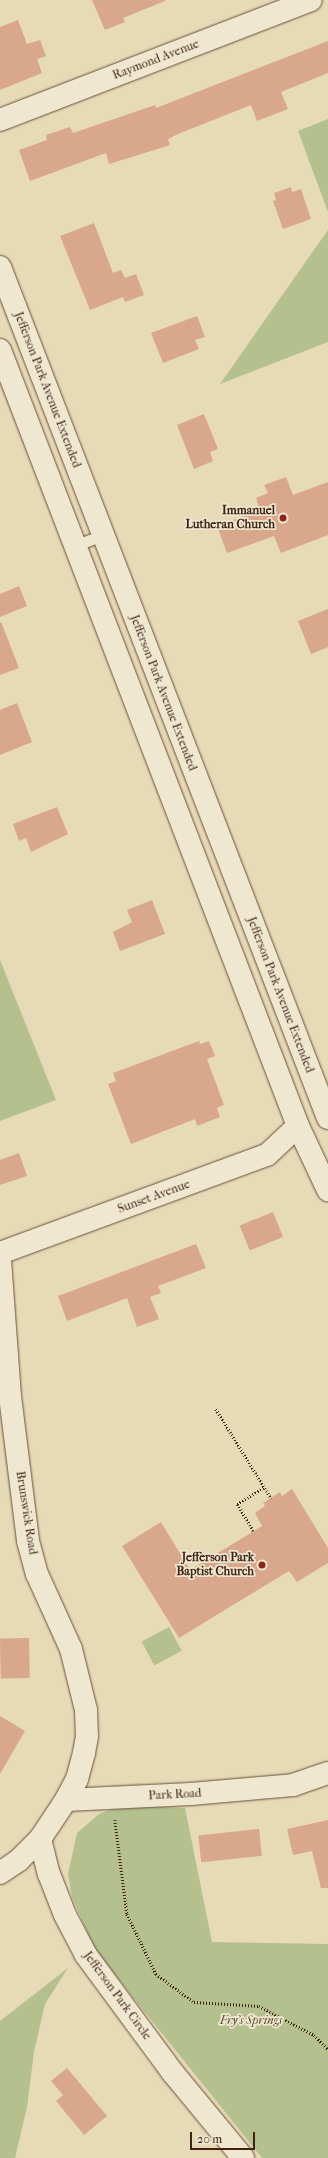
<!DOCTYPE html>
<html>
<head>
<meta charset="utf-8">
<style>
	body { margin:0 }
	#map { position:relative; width:328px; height:2158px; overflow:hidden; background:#e7dab6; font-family:"IM FELL French Canon",serif }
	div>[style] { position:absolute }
	.green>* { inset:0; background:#b4c08e; transform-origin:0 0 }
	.building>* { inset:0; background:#d9a88c; transform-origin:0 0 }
	.path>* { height:2.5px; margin-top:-1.25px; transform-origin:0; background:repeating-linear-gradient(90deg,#3f2214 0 1px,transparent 0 3px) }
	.roads { filter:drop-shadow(0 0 1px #69503c) drop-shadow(0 0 1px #69503c) }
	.lane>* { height:11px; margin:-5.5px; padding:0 5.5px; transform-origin:5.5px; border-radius:5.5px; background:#efe7d0 }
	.street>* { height:22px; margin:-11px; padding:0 11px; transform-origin:11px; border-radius:11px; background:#efe7d0 }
	.secondary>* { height:22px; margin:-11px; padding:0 11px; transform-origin:11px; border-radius:11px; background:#efe7d0 }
	.dots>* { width:11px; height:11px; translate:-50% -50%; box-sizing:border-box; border:2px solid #efe7d0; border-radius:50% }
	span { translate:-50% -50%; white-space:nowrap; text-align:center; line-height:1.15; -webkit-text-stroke:3.5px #efe7d0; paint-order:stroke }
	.street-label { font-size:12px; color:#3f2214 }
	.poi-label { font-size:12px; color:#3f2214; font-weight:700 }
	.right { translate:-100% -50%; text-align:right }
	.park-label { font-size:12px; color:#5c4a32; font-style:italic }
	.scale { position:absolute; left:190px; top:2132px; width:65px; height:18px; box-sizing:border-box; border:2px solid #3f2214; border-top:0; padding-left:5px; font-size:12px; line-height:14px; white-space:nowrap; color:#3f2214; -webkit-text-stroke:3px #efe7d0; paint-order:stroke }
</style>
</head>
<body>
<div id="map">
	<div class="green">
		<i style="clip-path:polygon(328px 119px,328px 212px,298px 131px)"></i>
		<i style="clip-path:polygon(328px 230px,328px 342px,220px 384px)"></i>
		<i style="clip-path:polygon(0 960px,56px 1100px,0 1121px)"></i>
		<i style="left:169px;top:1627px;width:27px;height:31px;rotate:62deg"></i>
		<i style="clip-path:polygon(123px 1805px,185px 1808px,212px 1942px,328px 1944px,328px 2158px,262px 2158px,95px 1950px,72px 1897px,68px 1874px,77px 1833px,99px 1814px)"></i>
		<i style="clip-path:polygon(68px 1968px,45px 2004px,34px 2052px,27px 2107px,15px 2158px,0 2158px,0 2021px)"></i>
	</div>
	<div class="building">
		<i style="clip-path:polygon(92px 0,165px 0,165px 1px,123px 18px,125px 22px,105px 30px)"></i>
		<i style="clip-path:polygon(18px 20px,27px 44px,40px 40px,46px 56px,37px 59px,42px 73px,0 90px,0 27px)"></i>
		<i style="clip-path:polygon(328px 41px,328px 73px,281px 92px,288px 109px,257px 121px,251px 105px,178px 134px,168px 139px,170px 145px,151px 151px,109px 164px,106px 153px,30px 181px,19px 150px,47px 140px,46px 135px,70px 127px,73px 133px,155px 105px,156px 108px)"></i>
		<i style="clip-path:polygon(291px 187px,292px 192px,301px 189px,311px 219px,283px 229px,273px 201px,276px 200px,274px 193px)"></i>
		<i style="clip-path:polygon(94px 223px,113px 273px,121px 270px,125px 278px,136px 274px,144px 295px,125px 302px,123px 297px,90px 310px,60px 236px)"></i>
		<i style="clip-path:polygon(197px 316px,205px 337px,195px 340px,199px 349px,163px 363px,151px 333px)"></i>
		<i style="clip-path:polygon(204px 414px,218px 449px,210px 452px,213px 461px,194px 469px,177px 425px)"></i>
		<i style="clip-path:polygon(286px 477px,293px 495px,328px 482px,328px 535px,281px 553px,274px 536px,227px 553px,217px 526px,260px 510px,256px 498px,268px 493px,264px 485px)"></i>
		<i style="clip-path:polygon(19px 586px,27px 606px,0 617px,0 594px)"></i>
		<i style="clip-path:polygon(328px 609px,328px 647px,311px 654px,298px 621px)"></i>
		<i style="clip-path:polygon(1px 622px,19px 668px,0 675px,0 623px)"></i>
		<i style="clip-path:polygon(17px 703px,32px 742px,0 755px,0 710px)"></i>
		<i style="clip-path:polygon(57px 807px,68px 834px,31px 852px,26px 838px,19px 841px,13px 824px)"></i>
		<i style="clip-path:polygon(152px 900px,165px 934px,120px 951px,113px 932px,132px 922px,127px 910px)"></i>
		<i style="clip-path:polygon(199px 1041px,200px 1044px,209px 1041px,215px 1056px,207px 1059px,224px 1105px,217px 1108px,220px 1117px,197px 1126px,195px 1119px,131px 1144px,108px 1084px,116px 1081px,113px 1073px)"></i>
		<i style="clip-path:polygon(19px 1153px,27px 1176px,0 1185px,0 1160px)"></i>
		<i style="left:273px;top:1212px;width:27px;height:36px;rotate:68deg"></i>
		<i style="clip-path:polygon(196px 1244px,206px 1268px,158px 1286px,161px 1293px,150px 1297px,159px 1319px,137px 1327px,127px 1298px,67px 1321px,58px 1296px)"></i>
		<i style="clip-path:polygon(292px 1489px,328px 1548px,328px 1563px,297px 1582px,289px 1571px,179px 1638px,122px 1546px,161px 1522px,190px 1570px,262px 1526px,255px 1513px,265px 1506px,263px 1503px,280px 1492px,282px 1496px)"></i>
		<i style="left:29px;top:1638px;width:40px;height:29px;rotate:89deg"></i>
		<i style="clip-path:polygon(0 1716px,25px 1731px,0 1774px)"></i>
		<i style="clip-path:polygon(328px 1820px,328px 1888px,321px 1888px,312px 1851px,293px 1855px,287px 1829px)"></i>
		<i style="left:259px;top:1829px;width:27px;height:61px;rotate:84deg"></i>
		<i style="clip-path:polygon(67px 2068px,107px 2116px,84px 2135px,56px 2101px,63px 2095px,51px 2081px)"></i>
	</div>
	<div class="path">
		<i style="left:216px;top:1409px;width:105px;rotate:58.3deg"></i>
		<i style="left:253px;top:1531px;width:31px;rotate:-121deg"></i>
		<i style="left:237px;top:1504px;width:32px;rotate:-32deg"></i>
		<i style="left:115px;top:1820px;width:95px;rotate:82.7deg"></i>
		<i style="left:127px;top:1914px;width:67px;rotate:64.2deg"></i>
		<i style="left:156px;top:1974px;width:47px;rotate:36.4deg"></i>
		<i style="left:194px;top:2002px;width:65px;rotate:3.5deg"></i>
		<i style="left:259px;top:2006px;width:62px;rotate:27.8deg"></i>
		<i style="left:314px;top:2035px;width:20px;rotate:45deg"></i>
	</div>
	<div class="roads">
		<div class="lane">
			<i style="left:74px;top:546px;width:30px;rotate:-21deg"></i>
		</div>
		<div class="street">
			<i style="left:0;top:120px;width:333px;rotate:-21.1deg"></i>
			<i style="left:0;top:1253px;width:284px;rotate:-20.2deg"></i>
			<i style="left:267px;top:1155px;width:42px;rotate:-43.1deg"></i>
			<i style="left:0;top:1260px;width:136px;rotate:85.8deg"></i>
			<i style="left:10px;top:1396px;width:146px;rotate:82.9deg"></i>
			<i style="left:28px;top:1541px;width:34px;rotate:75deg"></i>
			<i style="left:37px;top:1574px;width:82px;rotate:65.6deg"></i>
			<i style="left:71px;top:1649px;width:63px;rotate:76.2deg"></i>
			<i style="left:86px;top:1710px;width:26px;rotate:88deg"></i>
			<i style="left:87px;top:1736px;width:17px;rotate:100deg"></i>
			<i style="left:84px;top:1753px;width:27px;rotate:105deg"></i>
			<i style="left:77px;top:1779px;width:24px;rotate:118deg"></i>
			<i style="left:40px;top:1839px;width:36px;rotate:76deg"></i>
			<i style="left:49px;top:1874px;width:44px;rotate:68.7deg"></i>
			<i style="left:65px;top:1915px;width:45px;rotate:62.3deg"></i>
			<i style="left:86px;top:1955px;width:147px;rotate:53.6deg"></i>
			<i style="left:173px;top:2073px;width:110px;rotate:50.5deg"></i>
			<i style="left:0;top:1873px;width:23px;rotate:-34deg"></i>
			<i style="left:19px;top:1860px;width:30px;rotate:-45deg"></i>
			<i style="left:40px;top:1839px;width:47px;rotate:-56.3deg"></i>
			<i style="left:66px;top:1800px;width:125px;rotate:-2.7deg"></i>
			<i style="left:191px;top:1794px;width:102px;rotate:-5deg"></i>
			<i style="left:293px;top:1785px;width:37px;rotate:-19deg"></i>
		</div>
		<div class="secondary">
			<i style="left:0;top:267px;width:912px;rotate:68.92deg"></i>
			<i style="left:0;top:350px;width:831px;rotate:68.99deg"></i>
			<i style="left:298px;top:1126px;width:71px;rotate:64.9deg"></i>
		</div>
	</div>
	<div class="dots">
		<i style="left:283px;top:518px;background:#8f2418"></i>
		<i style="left:262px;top:1565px;background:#8f2418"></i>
	</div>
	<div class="street-label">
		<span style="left:156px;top:60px;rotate:-21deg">Raymond Avenue</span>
		<span style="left:47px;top:390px;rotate:69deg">Jefferson Park Avenue Extended</span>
		<span style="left:163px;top:693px;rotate:69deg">Jefferson Park Avenue Extended</span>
		<span style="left:280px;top:995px;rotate:69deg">Jefferson Park Avenue Extended</span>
		<span style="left:154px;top:1197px;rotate:-20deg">Sunset Avenue</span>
		<span style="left:26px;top:1513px;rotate:81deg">Brunswick Road</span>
		<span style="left:175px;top:1795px;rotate:-3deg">Park Road</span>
		<span style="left:117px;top:1996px;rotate:54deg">Jefferson Park Circle</span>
	</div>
	<div class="poi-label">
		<span class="right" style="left:275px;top:518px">Immanuel<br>Lutheran Church</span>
		<span class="right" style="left:254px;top:1565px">Jefferson Park<br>Baptist Church</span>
	</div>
	<div class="park-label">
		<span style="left:251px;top:2021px">Fry's Springs</span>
	</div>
	<div class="scale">20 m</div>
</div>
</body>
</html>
